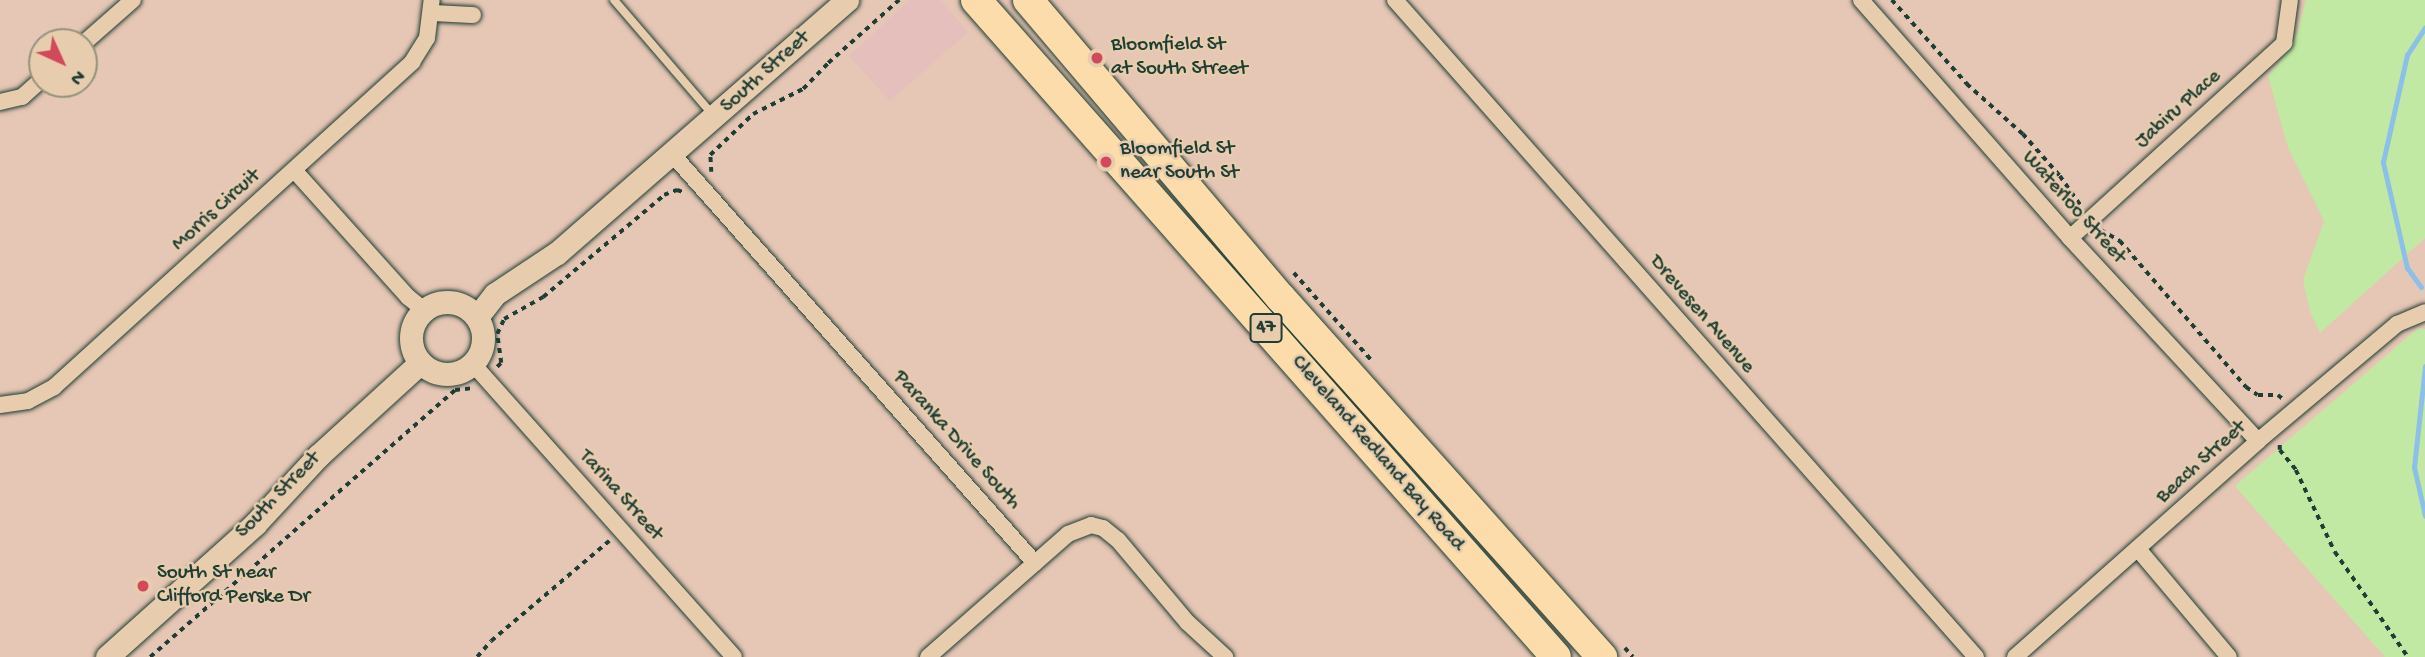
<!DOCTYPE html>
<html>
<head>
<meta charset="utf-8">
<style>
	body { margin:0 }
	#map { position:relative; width:2425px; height:657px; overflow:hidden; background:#e6c6b4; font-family:"Gochi Hand",sans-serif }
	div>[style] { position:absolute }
	.built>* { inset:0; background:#e5bfbc }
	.green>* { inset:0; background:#c2e9a3 }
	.stream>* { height:5px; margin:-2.5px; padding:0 2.5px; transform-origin:2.5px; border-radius:2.5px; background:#8cc0e9 }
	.path>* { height:3.5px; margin-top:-1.75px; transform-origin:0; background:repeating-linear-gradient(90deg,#1f3d34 0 5px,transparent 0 10px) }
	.roads { filter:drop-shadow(0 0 2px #1f3d34) drop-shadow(0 0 2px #1f3d34) }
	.lane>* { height:8px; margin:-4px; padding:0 4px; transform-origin:4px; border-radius:4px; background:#e7ccae }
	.street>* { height:16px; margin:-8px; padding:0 8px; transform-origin:8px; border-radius:8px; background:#e7ccae }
	.secondary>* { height:23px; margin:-11.5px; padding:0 11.5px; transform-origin:11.5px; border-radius:11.5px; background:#e7ccae }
	.secondary>.ring { margin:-11.5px; padding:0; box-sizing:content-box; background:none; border:23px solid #e7ccae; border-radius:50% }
	.highway>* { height:30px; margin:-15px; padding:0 15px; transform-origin:15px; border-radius:15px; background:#fddcac }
	.dots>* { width:19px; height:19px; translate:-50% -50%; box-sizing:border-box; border:4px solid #e7ccae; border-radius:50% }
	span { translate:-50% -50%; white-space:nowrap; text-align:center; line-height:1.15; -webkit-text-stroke:5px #e7ccae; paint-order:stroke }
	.shield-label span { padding:2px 5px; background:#e7ccae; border:2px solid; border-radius:5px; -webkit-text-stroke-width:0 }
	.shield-label { font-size:19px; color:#1f3d34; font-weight:700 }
	.poi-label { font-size:21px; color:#1f3d34 }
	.left { translate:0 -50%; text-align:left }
	.street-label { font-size:21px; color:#1f3d34 }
	.north { position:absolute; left:28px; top:28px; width:70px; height:70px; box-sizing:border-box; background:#e7ccae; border:2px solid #97937d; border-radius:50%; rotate:135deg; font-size:19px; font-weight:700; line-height:28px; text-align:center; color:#1f3d34 }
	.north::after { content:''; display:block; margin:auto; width:24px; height:32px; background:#d1495b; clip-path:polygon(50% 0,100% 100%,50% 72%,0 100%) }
</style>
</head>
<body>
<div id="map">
	<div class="built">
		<i style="clip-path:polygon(910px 0,940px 0,968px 32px,890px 101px,849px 56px)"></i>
	</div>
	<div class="green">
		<i style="clip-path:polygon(2306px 0,2425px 0,2425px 238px,2320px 333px,2310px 312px,2303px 280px,2324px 221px,2288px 148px,2268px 76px,2281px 61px,2297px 34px)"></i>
		<i style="clip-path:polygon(2418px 328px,2425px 329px,2425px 657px,2385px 657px,2235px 486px)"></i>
	</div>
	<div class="stream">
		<i style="left:2421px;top:287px;width:24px;rotate:-126deg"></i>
		<i style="left:2407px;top:268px;width:109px;rotate:-102.8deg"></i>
		<i style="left:2383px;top:162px;width:110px;rotate:-77.4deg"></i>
		<i style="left:2407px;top:55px;width:33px;rotate:-57deg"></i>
		<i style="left:2425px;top:366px;width:102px;rotate:96.2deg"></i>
		<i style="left:2414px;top:467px;width:50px;rotate:77.3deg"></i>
	</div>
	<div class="path">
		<i style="left:1892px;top:0;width:113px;rotate:48.2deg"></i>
		<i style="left:1967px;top:84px;width:75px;rotate:41.8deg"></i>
		<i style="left:2023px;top:134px;width:56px;rotate:48.6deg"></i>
		<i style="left:2060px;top:176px;width:37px;rotate:55deg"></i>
		<i style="left:711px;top:172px;width:17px;rotate:-93deg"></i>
		<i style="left:710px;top:155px;width:59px;rotate:-43.6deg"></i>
		<i style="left:753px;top:114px;width:56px;rotate:-26.6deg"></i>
		<i style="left:803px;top:89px;width:36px;rotate:-46deg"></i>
		<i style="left:828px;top:63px;width:95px;rotate:-41.6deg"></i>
		<i style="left:2101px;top:230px;width:22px;rotate:30deg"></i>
		<i style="left:2120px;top:241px;width:193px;rotate:49.2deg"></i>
		<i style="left:2246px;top:387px;width:14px;rotate:34deg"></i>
		<i style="left:2258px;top:395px;width:20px"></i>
		<i style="left:2278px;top:395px;width:6px;rotate:39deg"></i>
		<i style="left:1294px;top:273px;width:118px;rotate:48.4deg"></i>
		<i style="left:497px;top:367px;width:6px;rotate:-45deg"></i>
		<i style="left:501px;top:363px;width:29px;rotate:-98deg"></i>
		<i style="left:497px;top:334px;width:17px;rotate:-65deg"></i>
		<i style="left:504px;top:319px;width:45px;rotate:-29.4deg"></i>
		<i style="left:543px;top:297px;width:158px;rotate:-40.1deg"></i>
		<i style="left:664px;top:195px;width:14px;rotate:-21deg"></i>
		<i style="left:677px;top:190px;width:6px;rotate:18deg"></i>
		<i style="left:2280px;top:445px;width:5px;rotate:90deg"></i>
		<i style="left:2280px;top:450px;width:26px;rotate:51deg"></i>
		<i style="left:2296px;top:470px;width:91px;rotate:64.6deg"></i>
		<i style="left:2335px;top:552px;width:128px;rotate:55.2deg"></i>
		<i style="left:1625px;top:648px;width:12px;rotate:48deg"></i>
		<i style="left:150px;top:657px;width:405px;rotate:-41.2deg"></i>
		<i style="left:455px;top:390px;width:18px;rotate:-6deg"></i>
		<i style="left:477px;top:657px;width:21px;rotate:-49deg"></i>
		<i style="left:491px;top:641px;width:155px;rotate:-40.3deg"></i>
	</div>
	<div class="roads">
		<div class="lane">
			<i style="left:614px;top:0;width:150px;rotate:49.3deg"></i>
		</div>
		<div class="street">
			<i style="left:1395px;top:0;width:877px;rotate:48.51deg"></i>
			<i style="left:1861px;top:0;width:317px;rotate:48.7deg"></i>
			<i style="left:2070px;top:238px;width:277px;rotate:47.2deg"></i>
			<i style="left:432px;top:13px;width:41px;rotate:2.8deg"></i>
			<i style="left:84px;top:43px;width:65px;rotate:-41.3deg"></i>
			<i style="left:0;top:102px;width:23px;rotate:-13deg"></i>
			<i style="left:22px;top:97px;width:27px;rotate:-42deg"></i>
			<i style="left:673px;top:155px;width:545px;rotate:48.42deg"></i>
			<i style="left:1035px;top:563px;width:44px;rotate:-41.3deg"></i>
			<i style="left:1068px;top:534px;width:25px;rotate:-21deg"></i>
			<i style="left:1091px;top:525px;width:12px;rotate:14deg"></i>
			<i style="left:1103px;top:528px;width:19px;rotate:39deg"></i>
			<i style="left:1118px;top:540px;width:107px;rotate:49.9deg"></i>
			<i style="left:1187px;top:622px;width:52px;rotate:42.6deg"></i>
			<i style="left:294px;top:170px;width:171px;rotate:48.1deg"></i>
			<i style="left:408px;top:297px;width:21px;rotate:39deg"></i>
			<i style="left:2070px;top:238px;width:290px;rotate:-42.3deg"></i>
			<i style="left:2284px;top:43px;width:43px;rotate:-82.1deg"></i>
			<i style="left:473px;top:364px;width:392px;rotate:48.3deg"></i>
			<i style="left:0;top:405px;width:28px;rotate:-8deg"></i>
			<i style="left:28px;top:401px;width:30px;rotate:-28deg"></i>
			<i style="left:54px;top:387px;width:484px;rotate:-42.2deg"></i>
			<i style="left:412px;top:62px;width:28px;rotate:-58deg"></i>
			<i style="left:427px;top:38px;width:38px;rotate:-83deg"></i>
			<i style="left:2138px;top:549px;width:141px;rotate:49.9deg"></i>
			<i style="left:928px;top:657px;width:142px;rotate:-41.3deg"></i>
			<i style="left:2015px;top:657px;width:325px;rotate:-41.6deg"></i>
			<i style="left:2258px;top:441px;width:182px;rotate:-40.1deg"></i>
			<i style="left:2397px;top:324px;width:30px;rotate:-23deg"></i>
		</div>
		<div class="secondary">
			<i class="ring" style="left:411px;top:302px;width:49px;height:49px"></i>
			<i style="left:477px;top:317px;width:29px;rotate:-52deg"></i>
			<i style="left:495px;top:294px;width:74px;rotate:-33.5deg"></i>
			<i style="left:557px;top:253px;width:385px;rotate:-41.1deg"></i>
			<i style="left:107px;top:657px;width:199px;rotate:-41.9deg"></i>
			<i style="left:255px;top:524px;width:93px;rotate:-47.2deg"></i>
			<i style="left:318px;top:456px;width:138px;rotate:-42.4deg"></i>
		</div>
		<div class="highway">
			<i style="left:976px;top:0;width:876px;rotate:48.56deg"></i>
			<i style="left:1028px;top:0;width:391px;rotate:49.7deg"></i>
			<i style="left:1281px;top:298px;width:482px;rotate:48.2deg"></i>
		</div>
	</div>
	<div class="dots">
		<i style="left:1097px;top:58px;background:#d1495b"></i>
		<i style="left:1106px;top:162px;background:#d1495b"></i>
		<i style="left:143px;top:586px;background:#d1495b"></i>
	</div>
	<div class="shield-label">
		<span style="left:1266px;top:328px">47</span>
	</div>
	<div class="poi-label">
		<span class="left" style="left:1111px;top:58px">Bloomfield St<br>at South Street</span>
		<span class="left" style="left:1120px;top:162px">Bloomfield St<br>near South St</span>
		<span class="left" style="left:157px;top:586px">South St near<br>Clifford Perske Dr</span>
	</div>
	<div class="street-label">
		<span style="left:766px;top:73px;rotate:-42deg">South Street</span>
		<span style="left:2179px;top:110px;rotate:-42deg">Jabiru Place</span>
		<span style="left:2073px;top:208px;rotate:48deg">Waterloo Street</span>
		<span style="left:217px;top:211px;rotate:-42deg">Morris Circuit</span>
		<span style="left:1701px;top:315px;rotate:49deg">Drevesen Avenue</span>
		<span style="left:956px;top:441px;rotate:48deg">Paranka Drive South</span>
		<span style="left:1377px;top:454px;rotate:49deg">Cleveland Redland Bay Road</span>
		<span style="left:2202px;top:463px;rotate:-42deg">Beach Street</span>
		<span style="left:279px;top:496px;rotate:-46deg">South Street</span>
		<span style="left:620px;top:496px;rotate:48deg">Tarina Street</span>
	</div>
	<div class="north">N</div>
</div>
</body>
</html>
